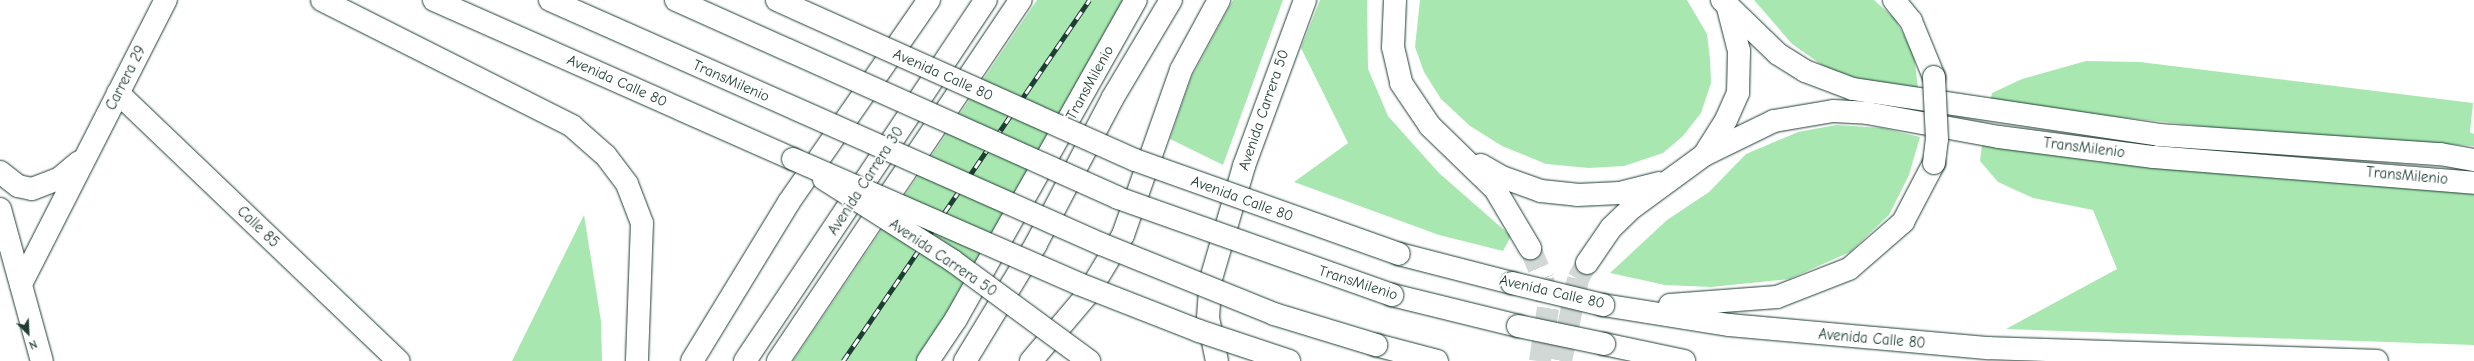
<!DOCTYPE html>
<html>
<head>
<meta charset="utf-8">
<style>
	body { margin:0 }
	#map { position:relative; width:2474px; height:361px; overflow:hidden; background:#fff; font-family:"Comic Neue",sans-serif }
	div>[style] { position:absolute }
	.green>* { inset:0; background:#a8e8b0 }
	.minor-tunnel>* { height:22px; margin-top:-11px; transform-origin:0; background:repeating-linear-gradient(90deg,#d2d8d6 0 22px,transparent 0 33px) }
	.roads { filter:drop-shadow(0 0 1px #1f3d34) drop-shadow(0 0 1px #1f3d34) }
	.minor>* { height:22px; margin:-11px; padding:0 11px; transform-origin:11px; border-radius:11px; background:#fff }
	.major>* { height:22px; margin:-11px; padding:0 11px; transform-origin:11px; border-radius:11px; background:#fff }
	.highway>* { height:22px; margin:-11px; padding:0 11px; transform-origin:11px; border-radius:11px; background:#fff }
	.rail>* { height:4.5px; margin-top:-2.25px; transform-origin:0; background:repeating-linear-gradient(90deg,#fff 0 9px,#1f3d34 0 18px); box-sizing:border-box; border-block:1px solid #1f3d34 }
	.bridges { filter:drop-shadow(0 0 1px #1f3d34) drop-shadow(0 0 1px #1f3d34) }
	.minor-bridge>* { height:22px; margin:-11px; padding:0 11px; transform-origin:11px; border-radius:11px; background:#fff }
	.major-bridge>* { height:22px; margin:-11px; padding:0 11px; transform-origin:11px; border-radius:11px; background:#fff }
	.highway-bridge>* { height:22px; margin:-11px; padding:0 11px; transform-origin:11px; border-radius:11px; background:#fff }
	span { translate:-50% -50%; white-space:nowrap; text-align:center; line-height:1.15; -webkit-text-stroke:4px #fff; paint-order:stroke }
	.street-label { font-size:15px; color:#1f3d34 }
	.north { position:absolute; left:8px; top:313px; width:40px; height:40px; -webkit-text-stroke:3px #fff; paint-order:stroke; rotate:156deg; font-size:11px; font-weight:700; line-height:16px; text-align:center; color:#1f3d34 }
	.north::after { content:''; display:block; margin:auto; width:14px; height:18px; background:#1f3d34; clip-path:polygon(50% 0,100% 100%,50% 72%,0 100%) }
</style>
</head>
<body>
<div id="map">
	<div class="green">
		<i style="clip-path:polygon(1037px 0,1124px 0,960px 295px,917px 361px,793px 361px)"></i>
		<i style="clip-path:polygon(1233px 0,1283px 0,1223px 165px,1170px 139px,1191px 78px)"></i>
		<i style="clip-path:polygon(1320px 0,1367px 0,1368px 69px,1388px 116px,1439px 173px,1511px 236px,1503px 251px,1439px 235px,1294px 182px,1348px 143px,1301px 48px)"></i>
		<i style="clip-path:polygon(1420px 0,1687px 0,1707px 34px,1710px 59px,1711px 83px,1701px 113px,1683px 136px,1663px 153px,1624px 166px,1589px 168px,1546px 164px,1502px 146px,1470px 126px,1441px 99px,1424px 72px,1415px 47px)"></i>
		<i style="clip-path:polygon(1754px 0,1874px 0,1895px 19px,1914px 54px,1918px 89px,1874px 83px,1832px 72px,1792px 44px)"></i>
		<i style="clip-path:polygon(2086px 61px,2140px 62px,2473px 103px,2470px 132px,2474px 134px,2474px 146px,2228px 129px,1990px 103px,1992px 93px,2022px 79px)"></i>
		<i style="clip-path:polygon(1836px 125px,1882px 128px,1920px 137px,1909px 175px,1889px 215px,1850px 252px,1789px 279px,1711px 287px,1665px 285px,1610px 273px,1667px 220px,1709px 192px,1746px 154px,1798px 132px)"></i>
		<i style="clip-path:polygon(1982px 145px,2095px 161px,2474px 191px,2474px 345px,2006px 329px,2117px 269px,2093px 210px,2033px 198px,1998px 182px,1980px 161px)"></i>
		<i style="clip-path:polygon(584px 215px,601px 321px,602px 361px,512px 361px)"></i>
	</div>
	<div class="minor-tunnel">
		<i style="left:1530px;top:248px;width:34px;rotate:67deg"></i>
		<i style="left:1543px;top:279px;width:29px;rotate:80deg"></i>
		<i style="left:1548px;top:308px;width:54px;rotate:98.6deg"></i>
		<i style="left:1561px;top:361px;width:84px;rotate:-78.3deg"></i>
		<i style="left:1578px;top:279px;width:18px;rotate:-61deg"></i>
	</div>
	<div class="roads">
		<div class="minor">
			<i style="left:1395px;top:0;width:47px;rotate:92.4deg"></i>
			<i style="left:1393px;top:47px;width:37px;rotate:77deg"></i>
			<i style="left:1401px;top:83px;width:52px;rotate:56deg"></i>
			<i style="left:1430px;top:126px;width:91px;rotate:44.1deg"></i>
			<i style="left:1495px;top:189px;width:69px;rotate:59.3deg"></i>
			<i style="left:1722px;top:0;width:78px;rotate:44deg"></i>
			<i style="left:1778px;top:54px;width:32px;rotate:32deg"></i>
			<i style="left:1805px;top:71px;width:51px;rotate:20.6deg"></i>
			<i style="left:1853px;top:89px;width:309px;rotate:8.5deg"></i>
			<i style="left:2159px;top:135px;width:282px;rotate:3.9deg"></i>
			<i style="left:2440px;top:154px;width:35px;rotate:10deg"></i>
			<i style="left:118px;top:93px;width:388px;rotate:43.7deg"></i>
			<i style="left:1704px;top:155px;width:41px;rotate:-57.8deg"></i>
			<i style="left:1726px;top:120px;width:30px;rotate:-66deg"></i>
			<i style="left:1738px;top:93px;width:42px;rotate:-88.6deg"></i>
			<i style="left:1739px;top:51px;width:44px;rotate:-104.3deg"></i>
			<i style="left:1481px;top:165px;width:24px;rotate:30deg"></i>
			<i style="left:1502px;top:177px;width:41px;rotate:19.7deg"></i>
			<i style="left:1541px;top:191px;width:36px;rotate:6deg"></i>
			<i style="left:1577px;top:195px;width:43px;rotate:-2.7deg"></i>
			<i style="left:1620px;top:193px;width:40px;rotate:-14.4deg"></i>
			<i style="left:0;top:172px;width:23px;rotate:38deg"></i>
			<i style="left:18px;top:186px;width:14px;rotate:12deg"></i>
			<i style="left:32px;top:189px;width:30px;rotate:-21deg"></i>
			<i style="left:60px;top:178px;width:25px;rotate:-40deg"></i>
			<i style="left:0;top:209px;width:158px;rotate:74.6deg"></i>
			<i style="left:1587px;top:263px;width:42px;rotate:-55.6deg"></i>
			<i style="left:1611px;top:228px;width:30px;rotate:-44deg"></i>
			<i style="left:1633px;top:207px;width:88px;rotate:-36.2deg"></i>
			<i style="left:1704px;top:155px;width:78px;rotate:-25.9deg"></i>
			<i style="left:1774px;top:121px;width:60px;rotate:-9.6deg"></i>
			<i style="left:1833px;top:111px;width:34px;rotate:3deg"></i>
			<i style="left:1867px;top:113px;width:134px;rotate:10.3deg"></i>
			<i style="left:1999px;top:137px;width:156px;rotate:7.4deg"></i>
			<i style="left:2154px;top:157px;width:321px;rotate:4.6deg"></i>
			<i style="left:21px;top:284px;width:319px;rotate:-63deg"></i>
			<i style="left:1392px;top:295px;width:130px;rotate:13.8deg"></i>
			<i style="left:1604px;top:344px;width:82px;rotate:12deg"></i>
			<i style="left:1376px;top:345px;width:63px;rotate:14.7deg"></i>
			<i style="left:778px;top:361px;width:435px;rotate:-56.1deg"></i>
			<i style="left:928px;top:361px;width:50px;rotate:-56.3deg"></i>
			<i style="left:956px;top:319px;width:366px;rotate:-60.6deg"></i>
		</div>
		<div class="major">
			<i style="left:1217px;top:361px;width:44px;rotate:-101.8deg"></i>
			<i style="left:1208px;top:318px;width:39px;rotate:-86deg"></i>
			<i style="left:1211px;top:279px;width:118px;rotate:-73.7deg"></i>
			<i style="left:1244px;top:166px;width:177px;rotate:-69.8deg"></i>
		</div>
		<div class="highway">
			<i style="left:322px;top:0;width:280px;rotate:26.7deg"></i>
			<i style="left:572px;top:126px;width:45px;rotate:41.4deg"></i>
			<i style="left:606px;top:156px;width:35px;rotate:53deg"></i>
			<i style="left:627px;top:184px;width:42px;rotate:69deg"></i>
			<i style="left:642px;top:223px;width:138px;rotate:92.1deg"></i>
			<i style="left:434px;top:0;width:393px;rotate:23.9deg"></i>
			<i style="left:1894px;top:0;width:27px;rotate:51deg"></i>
			<i style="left:1911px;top:21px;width:61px;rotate:67.7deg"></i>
			<i style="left:1399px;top:254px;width:117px;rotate:14.4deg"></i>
			<i style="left:1603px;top:305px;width:128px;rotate:9deg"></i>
			<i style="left:1729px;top:325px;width:261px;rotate:5.1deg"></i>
			<i style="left:1989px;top:348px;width:388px;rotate:1.9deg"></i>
			<i style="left:1670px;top:305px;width:107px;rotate:-4.3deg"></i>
			<i style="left:1777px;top:297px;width:77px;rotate:-21.3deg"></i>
			<i style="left:1849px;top:269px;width:72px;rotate:-41deg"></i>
			<i style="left:1903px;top:222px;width:67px;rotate:-62.3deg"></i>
			<i style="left:692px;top:361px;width:186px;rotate:-58.6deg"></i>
			<i style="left:789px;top:202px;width:246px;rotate:-55.3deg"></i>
			<i style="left:745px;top:361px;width:434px;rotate:-56.3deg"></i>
			<i style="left:965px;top:361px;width:137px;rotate:-58.7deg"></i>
			<i style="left:1036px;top:244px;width:164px;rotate:-62.3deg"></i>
			<i style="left:1112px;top:99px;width:115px;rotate:-59.2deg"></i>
			<i style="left:1031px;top:361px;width:87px;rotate:-49.7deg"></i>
			<i style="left:1087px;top:295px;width:70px;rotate:-59deg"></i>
			<i style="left:1123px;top:235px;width:175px;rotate:-70.6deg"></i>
			<i style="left:1181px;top:70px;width:80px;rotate:-61.5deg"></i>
		</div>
	</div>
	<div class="rail">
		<i style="left:843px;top:361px;width:437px;rotate:-55.7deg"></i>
	</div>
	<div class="bridges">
		<div class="minor-bridge">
			<i style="left:550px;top:0;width:603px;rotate:23.89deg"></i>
			<i style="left:1101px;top:244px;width:187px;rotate:22deg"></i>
			<i style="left:1274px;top:314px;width:107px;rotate:16.9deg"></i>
			<i style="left:676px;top:0;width:484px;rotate:24.1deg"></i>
			<i style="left:1118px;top:198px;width:291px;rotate:19.5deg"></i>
			<i style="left:1518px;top:326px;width:88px;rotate:11.8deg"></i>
		</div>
		<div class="major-bridge">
			<i style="left:824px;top:179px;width:153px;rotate:32.4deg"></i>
			<i style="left:953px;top:261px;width:169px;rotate:36.3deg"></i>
		</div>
		<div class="highway-bridge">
			<i style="left:777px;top:0;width:392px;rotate:24.1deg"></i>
			<i style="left:1135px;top:160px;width:280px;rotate:19.6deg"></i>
			<i style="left:793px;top:159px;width:312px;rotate:23.6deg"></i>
			<i style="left:1079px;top:284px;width:129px;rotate:21.4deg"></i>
			<i style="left:1199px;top:331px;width:95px;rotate:18.4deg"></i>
			<i style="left:1934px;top:163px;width:24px;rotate:-83deg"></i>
			<i style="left:1937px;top:139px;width:62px;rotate:-92.8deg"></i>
			<i style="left:1512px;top:283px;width:94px;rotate:13.6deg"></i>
		</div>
	</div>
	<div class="street-label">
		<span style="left:943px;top:75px;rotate:24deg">Avenida Calle 80</span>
		<span style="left:126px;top:78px;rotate:-63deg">Carrera 29</span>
		<span style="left:617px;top:81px;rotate:24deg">Avenida Calle 80</span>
		<span style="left:731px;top:81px;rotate:24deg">TransMilenio</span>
		<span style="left:1090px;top:83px;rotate:-61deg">TransMilenio</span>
		<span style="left:1264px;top:110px;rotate:-71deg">Avenida Carrera 50</span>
		<span style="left:2084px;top:148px;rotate:7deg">TransMilenio</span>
		<span style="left:2407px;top:176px;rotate:5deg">TransMilenio</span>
		<span style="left:866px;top:181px;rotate:-57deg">Avenida Carrera 30</span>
		<span style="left:1242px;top:199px;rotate:20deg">Avenida Calle 80</span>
		<span style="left:258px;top:227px;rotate:44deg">Calle 85</span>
		<span style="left:943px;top:258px;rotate:34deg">Avenida Carrera 50</span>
		<span style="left:1358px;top:283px;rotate:18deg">TransMilenio</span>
		<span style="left:1552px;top:292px;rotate:13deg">Avenida Calle 80</span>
		<span style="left:1872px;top:339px;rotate:5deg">Avenida Calle 80</span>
	</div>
	<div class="north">N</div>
</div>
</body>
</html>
